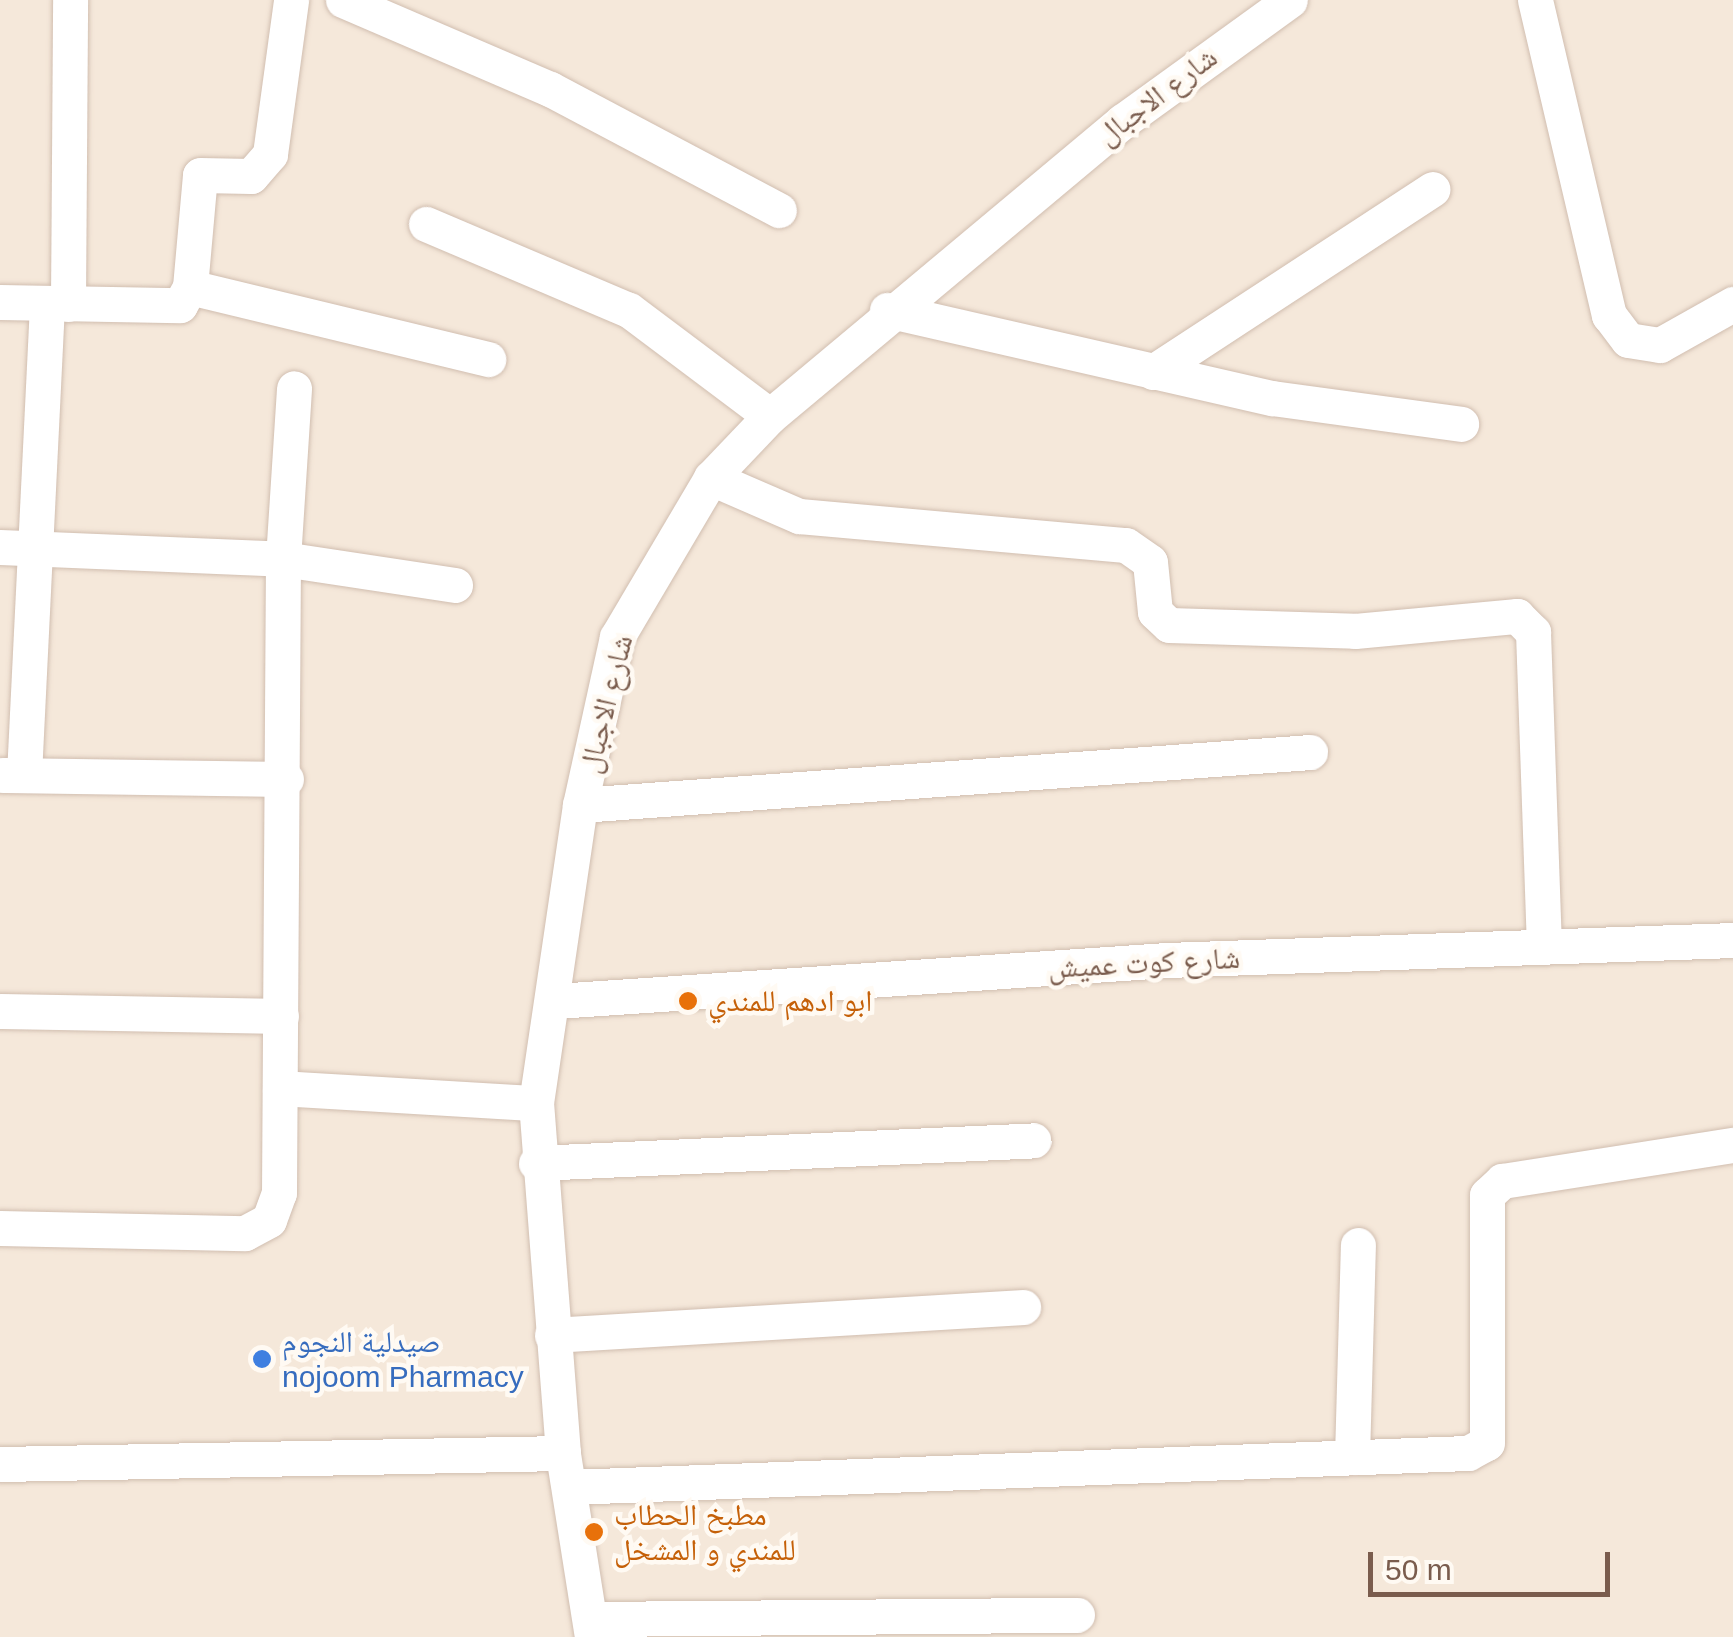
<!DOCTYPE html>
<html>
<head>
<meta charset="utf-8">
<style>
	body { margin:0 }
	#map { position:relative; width:1733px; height:1637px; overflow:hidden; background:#fdf6ec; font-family:Arial,"Noto Naskh Arabic",sans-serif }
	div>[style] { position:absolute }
	.residential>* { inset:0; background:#f5e8da; transform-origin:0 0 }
	.roads { filter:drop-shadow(0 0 2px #d1beb0) drop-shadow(0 0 2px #d1beb0) }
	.minor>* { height:35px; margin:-17.5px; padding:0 17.5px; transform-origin:17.5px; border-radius:17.5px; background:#fff }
	.dots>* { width:28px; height:28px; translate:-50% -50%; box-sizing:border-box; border:5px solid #fffaf3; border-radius:50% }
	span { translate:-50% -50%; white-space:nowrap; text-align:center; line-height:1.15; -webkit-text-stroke:9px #fffaf3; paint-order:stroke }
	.street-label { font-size:30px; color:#7a5c4d }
	.food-label { font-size:30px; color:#c56008 }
	.left { translate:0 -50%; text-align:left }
	.shop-label { font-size:30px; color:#366cbe }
	.scale { position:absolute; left:1368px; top:1552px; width:242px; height:45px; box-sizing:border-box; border:5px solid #7a5c4d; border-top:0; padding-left:12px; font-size:30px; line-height:35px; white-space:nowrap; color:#7a5c4d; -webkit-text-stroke:8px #fffaf3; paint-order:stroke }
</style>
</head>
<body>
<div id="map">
	<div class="residential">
		<i style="left:0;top:0;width:1733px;height:1637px"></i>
	</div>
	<div class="roads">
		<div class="minor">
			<i style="left:343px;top:0;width:225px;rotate:23.3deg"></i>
			<i style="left:550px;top:89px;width:259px;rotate:27.9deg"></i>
			<i style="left:1535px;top:0;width:324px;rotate:76.8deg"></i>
			<i style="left:1609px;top:315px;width:31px;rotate:53deg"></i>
			<i style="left:1628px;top:340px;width:32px;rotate:9deg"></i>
			<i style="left:1660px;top:345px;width:84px;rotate:-29.3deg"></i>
			<i style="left:426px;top:224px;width:220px;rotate:23deg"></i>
			<i style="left:629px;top:310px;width:176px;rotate:36.9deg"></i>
			<i style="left:190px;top:287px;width:307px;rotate:13.6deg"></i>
			<i style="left:0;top:302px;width:180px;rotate:1deg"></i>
			<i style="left:180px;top:305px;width:21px;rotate:-61deg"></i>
			<i style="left:190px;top:287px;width:112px;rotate:-84.9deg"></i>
			<i style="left:200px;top:175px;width:51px;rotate:1.1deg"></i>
			<i style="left:251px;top:176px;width:29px;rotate:-49deg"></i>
			<i style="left:270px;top:154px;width:155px;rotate:-82.2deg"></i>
			<i style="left:68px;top:304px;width:304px;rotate:-89.6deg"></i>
			<i style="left:887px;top:310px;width:395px;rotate:12.9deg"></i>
			<i style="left:1272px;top:398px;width:191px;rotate:7.8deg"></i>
			<i style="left:1153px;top:372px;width:334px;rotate:-33.2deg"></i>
			<i style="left:711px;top:478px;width:96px;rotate:23.4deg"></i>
			<i style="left:799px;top:516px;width:328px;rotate:5.1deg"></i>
			<i style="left:1126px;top:545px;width:29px;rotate:35deg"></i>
			<i style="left:1150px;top:562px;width:50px;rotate:84.3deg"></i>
			<i style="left:1155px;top:612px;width:19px;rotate:43deg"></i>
			<i style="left:1169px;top:625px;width:186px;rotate:1.8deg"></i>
			<i style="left:1355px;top:631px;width:163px;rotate:-5.3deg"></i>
			<i style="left:1517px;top:616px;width:23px;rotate:45deg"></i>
			<i style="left:1533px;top:632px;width:315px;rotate:88deg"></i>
			<i style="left:0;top:547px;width:283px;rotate:2.4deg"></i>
			<i style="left:283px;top:559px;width:174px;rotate:8.6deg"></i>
			<i style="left:2px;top:775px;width:284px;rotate:0.8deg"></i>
			<i style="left:24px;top:775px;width:472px;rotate:-87.2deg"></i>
			<i style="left:580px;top:805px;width:732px;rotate:-4.15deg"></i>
			<i style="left:556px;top:1001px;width:612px;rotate:-3.84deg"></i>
			<i style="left:1167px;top:960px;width:566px;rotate:-2.02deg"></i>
			<i style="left:0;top:1011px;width:281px;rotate:1deg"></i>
			<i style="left:280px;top:1088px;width:256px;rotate:3.4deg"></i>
			<i style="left:536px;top:1163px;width:498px;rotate:-2.6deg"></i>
			<i style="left:0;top:1228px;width:245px;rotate:1.2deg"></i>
			<i style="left:245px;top:1233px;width:27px;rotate:-28deg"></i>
			<i style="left:269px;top:1220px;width:29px;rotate:-70deg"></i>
			<i style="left:279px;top:1193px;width:634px;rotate:-89.64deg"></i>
			<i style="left:283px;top:559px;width:171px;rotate:-86.3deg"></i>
			<i style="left:552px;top:1335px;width:472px;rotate:-3.4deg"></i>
			<i style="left:1352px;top:1457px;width:212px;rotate:-88.4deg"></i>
			<i style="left:0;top:1464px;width:563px;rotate:-1.12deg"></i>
			<i style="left:570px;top:1487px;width:899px;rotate:-2.17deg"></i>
			<i style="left:1468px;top:1453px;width:21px;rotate:-28deg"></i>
			<i style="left:1487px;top:1443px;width:248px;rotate:-90deg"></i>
			<i style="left:1487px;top:1195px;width:21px;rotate:-43deg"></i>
			<i style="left:1502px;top:1181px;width:234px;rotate:-8.9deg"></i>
			<i style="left:590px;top:1619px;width:487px;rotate:-0.5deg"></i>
			<i style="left:592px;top:1637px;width:186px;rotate:-99deg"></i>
			<i style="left:563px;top:1453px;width:351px;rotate:-94.4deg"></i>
			<i style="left:536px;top:1103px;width:301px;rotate:-81.6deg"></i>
			<i style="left:580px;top:805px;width:172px;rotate:-77.6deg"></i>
			<i style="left:617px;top:637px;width:185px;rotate:-59.4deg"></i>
			<i style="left:711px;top:478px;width:86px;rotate:-46.4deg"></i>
			<i style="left:770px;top:416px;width:460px;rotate:-39.9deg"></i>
			<i style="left:1123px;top:121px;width:206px;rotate:-35.9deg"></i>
		</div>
	</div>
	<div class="dots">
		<i style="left:688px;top:1001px;background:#e8710a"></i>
		<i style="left:262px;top:1359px;background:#3f7fe0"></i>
		<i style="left:594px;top:1532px;background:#e8710a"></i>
	</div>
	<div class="street-label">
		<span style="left:1157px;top:96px;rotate:-37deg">شارع الاجبال</span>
		<span style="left:606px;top:704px;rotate:-76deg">شارع الاجبال</span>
		<span style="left:1144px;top:963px;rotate:-3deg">شارع كوت عميش</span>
	</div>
	<div class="food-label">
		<span class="left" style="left:708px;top:1001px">ابو ادهم للمندي</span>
		<span class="left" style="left:614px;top:1532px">مطبخ الحطاب<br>للمندي و المشخل</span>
	</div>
	<div class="shop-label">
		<span class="left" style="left:282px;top:1359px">صيدلية النجوم<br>nojoom Pharmacy</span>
	</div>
	<div class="scale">50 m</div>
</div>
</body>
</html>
